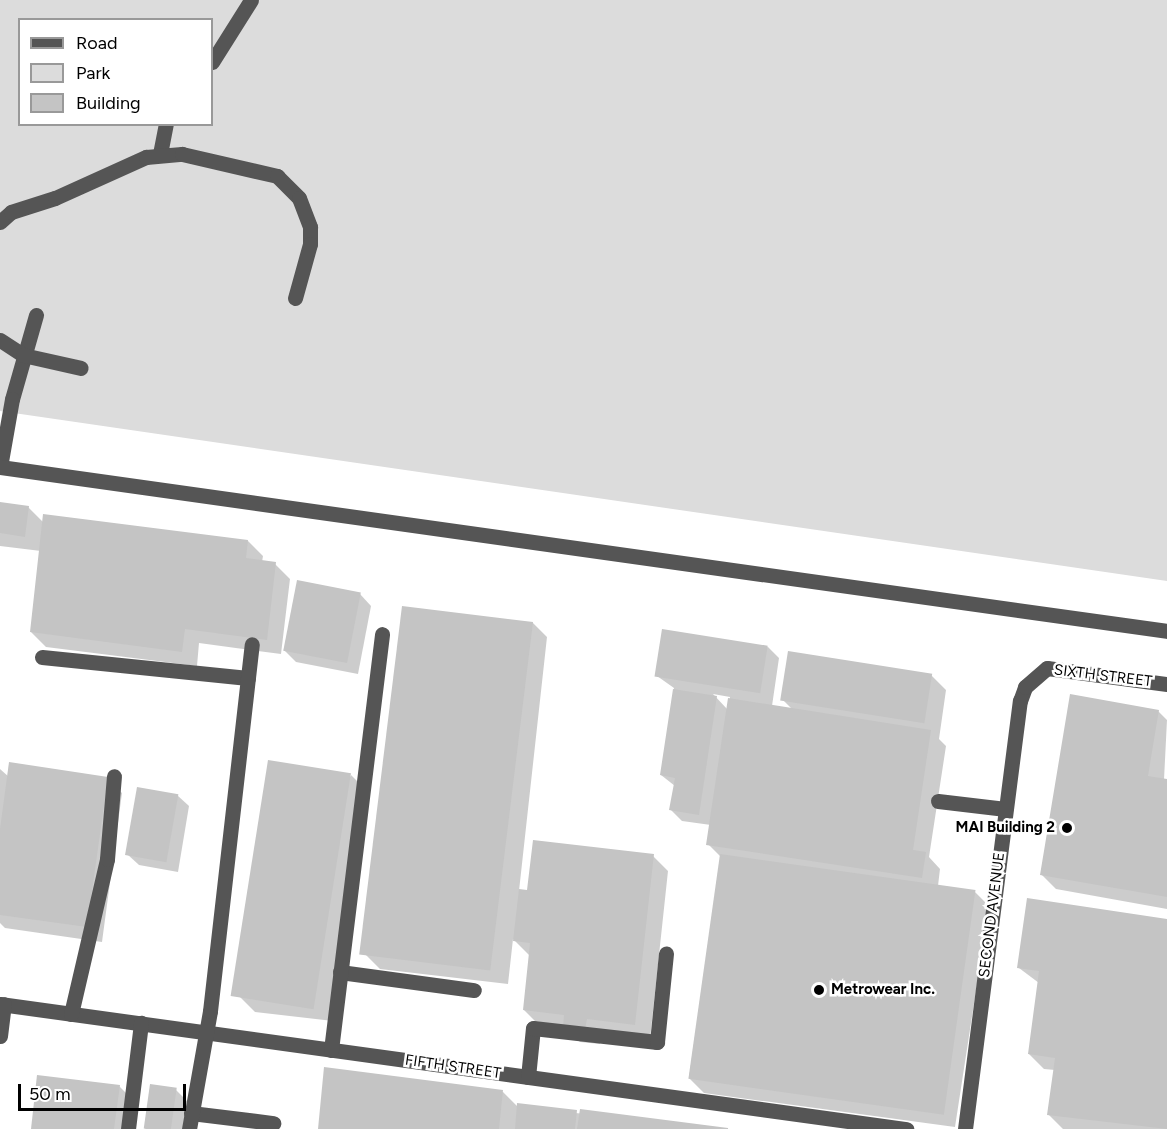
<!DOCTYPE html>
<html>
<head>
<meta charset="utf-8">
<style>
	body { margin:0 }
	#map { position:relative; width:1167px; height:1129px; overflow:hidden; background:#fff; font-family:Figtree,sans-serif }
	div>[style] { position:absolute }
	.green>* { inset:0; background:#dcdcdc }
	.shadow>* { inset:0; background:#0003 }
	.building>* { inset:0; background:#c4c4c4; transform-origin:0 0 }
	.minor>* { height:15px; margin:-7.5px; padding:0 7.5px; transform-origin:7.5px; border-radius:7.5px; background:#555 }
	.dots>* { width:16px; height:16px; translate:-50% -50%; box-sizing:border-box; border:3px solid #fff; border-radius:50% }
	span { translate:-50% -50%; white-space:nowrap; text-align:center; line-height:1.15; -webkit-text-stroke:5px #fff; paint-order:stroke }
	.street-label { font-size:15px; color:#000 }
	.poi-label { font-size:15px; color:#000; font-weight:700 }
	.right { translate:-100% -50%; text-align:right }
	.left { translate:0 -50%; text-align:left }
	.legend { position:absolute; left:18px; top:18px; width:195px; height:108px; box-sizing:border-box; background:#fff; border:2px solid #999; margin:0; padding:8px 10px; list-style:none; font-size:18px; color:#000 }
	.legend li { display:flex; align-items:center; gap:12px; height:30px }
	.legend b { width:30px; border:2px solid #999 }
	.scale { position:absolute; left:18px; top:1084px; width:168px; height:27px; box-sizing:border-box; border:3px solid #000; border-top:0; padding-left:8px; font-size:18px; line-height:21px; white-space:nowrap; color:#000; -webkit-text-stroke:4px #fff; paint-order:stroke }
</style>
</head>
<body>
<div id="map">
	<div class="green">
		<i style="clip-path:polygon(evenodd,0 0,1167px 0,1167px 581px,0 411px,0 0,20px 20px,212px 20px,212px 124px,20px 124px,20px 20px)"></i>
	</div>
	<div class="shadow">
		<i style="clip-path:polygon(0 503px,28px 507px,44px 523px,248px 541px,263px 556px,262px 562px,275px 564px,290px 579px,281px 654px,199px 643px,197px 666px,46px 647px,31px 632px,41px 551px,0 546px)"></i>
		<i style="clip-path:polygon(360px 594px,371px 606px,358px 674px,296px 662px,285px 651px)"></i>
		<i style="clip-path:polygon(532px 622px,547px 637px,519px 891px,529px 892px,653px 856px,668px 871px,650px 1039px,601px 1033px,600px 1044px,580px 1042px,566px 1028px,539px 1025px,524px 1010px,530px 956px,513px 939px,508px 984px,380px 969px,365px 954px)"></i>
		<i style="clip-path:polygon(evenodd,768px 647px,779px 658px,772px 706px,792px 709px,783px 700px,931px 675px,946px 690px,939px 739px,946px 746px,929px 857px,940px 869px,938px 886px,974px 891px,989px 906px,955px 1127px,704px 1093px,689px 1078px,721px 857px,708px 844px,711px 825px,682px 821px,671px 810px,675px 786px,661px 775px,674px 688px,657px 676px,768px 647px,713px 694px,730px 697px,728px 710px,713px 694px)"></i>
		<i style="clip-path:polygon(1158px 711px,1167px 720px,1164px 780px,1167px 780px,1167px 909px,1056px 889px,1041px 874px)"></i>
		<i style="clip-path:polygon(0 769px,9px 777px,107px 778px,122px 793px,102px 942px,5px 928px,0 923px)"></i>
		<i style="clip-path:polygon(351px 775px,366px 790px,333px 1021px,255px 1012px,240px 997px)"></i>
		<i style="clip-path:polygon(177px 795px,189px 806px,178px 872px,139px 865px,127px 854px)"></i>
		<i style="clip-path:polygon(1167px 920px,1167px 1129px,1063px 1129px,1048px 1114px,1055px 1070px,1044px 1069px,1029px 1054px,1039px 983px,1019px 968px)"></i>
		<i style="clip-path:polygon(119px 1086px,134px 1101px,130px 1129px,33px 1129px)"></i>
		<i style="clip-path:polygon(176px 1090px,187px 1101px,183px 1129px,145px 1129px)"></i>
		<i style="clip-path:polygon(503px 1092px,518px 1107px,729px 1129px,320px 1129px)"></i>
	</div>
	<div class="building">
		<i style="clip-path:polygon(0 502px,29px 506px,25px 537px,0 533px)"></i>
		<i style="clip-path:polygon(43px 514px,248px 540px,246px 558px,276px 562px,267px 640px,185px 629px,182px 652px,30px 632px)"></i>
		<i style="left:297px;top:580px;width:65px;height:72px;rotate:11deg"></i>
		<i style="left:402px;top:606px;width:132px;height:351px;rotate:7deg"></i>
		<i style="left:662px;top:629px;width:107px;height:48px;rotate:9deg"></i>
		<i style="left:788px;top:651px;width:146px;height:50px;rotate:9deg"></i>
		<i style="clip-path:polygon(673px 689px,717px 696px,699px 815px,669px 810px,675px 778px,660px 775px)"></i>
		<i style="clip-path:polygon(1070px 694px,1159px 710px,1148px 776px,1167px 779px,1167px 897px,1040px 875px)"></i>
		<i style="clip-path:polygon(728px 698px,931px 730px,913px 850px,926px 852px,922px 878px,706px 845px)"></i>
		<i style="left:268px;top:760px;width:84px;height:239px;rotate:9deg"></i>
		<i style="clip-path:polygon(9px 762px,108px 777px,87px 927px,0 915px,0 829px)"></i>
		<i style="left:137px;top:787px;width:42px;height:69px;rotate:10deg"></i>
		<i style="clip-path:polygon(533px 840px,654px 854px,635px 1025px,587px 1019px,585px 1030px,563px 1027px,564px 1015px,523px 1010px,530px 943px,513px 941px,519px 889px,527px 890px)"></i>
		<i style="left:720px;top:854px;width:258px;height:227px;rotate:8deg"></i>
		<i style="clip-path:polygon(1027px 898px,1167px 919px,1167px 1129px,1047px 1115px,1055px 1058px,1028px 1054px,1039px 971px,1017px 968px)"></i>
		<i style="clip-path:polygon(324px 1067px,503px 1090px,499px 1129px,318px 1129px)"></i>
		<i style="clip-path:polygon(37px 1075px,120px 1085px,114px 1129px,31px 1129px)"></i>
		<i style="left:150px;top:1084px;width:27px;height:45px;rotate:8deg"></i>
		<i style="clip-path:polygon(517px 1103px,577px 1110px,575px 1129px,515px 1129px)"></i>
		<i style="clip-path:polygon(580px 1109px,728px 1128px,728px 1129px,577px 1129px)"></i>
	</div>
	<div class="minor">
		<i style="left:212px;top:62px;width:73px;rotate:-57.8deg"></i>
		<i style="left:160px;top:154px;width:31px;rotate:-79deg"></i>
		<i style="left:0;top:222px;width:15px;rotate:-42deg"></i>
		<i style="left:11px;top:212px;width:46px;rotate:-17.7deg"></i>
		<i style="left:55px;top:198px;width:100px;rotate:-24.3deg"></i>
		<i style="left:146px;top:157px;width:36px;rotate:-5deg"></i>
		<i style="left:182px;top:154px;width:98px;rotate:13deg"></i>
		<i style="left:277px;top:176px;width:31px;rotate:45deg"></i>
		<i style="left:299px;top:198px;width:31px;rotate:69deg"></i>
		<i style="left:310px;top:227px;width:17px;rotate:90deg"></i>
		<i style="left:310px;top:244px;width:56px;rotate:105.5deg"></i>
		<i style="left:36px;top:315px;width:87px;rotate:105.9deg"></i>
		<i style="left:12px;top:399px;width:69px;rotate:100deg"></i>
		<i style="left:0;top:467px;width:1178px;rotate:8deg"></i>
		<i style="left:0;top:340px;width:27px;rotate:33deg"></i>
		<i style="left:23px;top:355px;width:59px;rotate:12.6deg"></i>
		<i style="left:42px;top:657px;width:207px;rotate:5.8deg"></i>
		<i style="left:938px;top:801px;width:68px;rotate:6.7deg"></i>
		<i style="left:340px;top:972px;width:135px;rotate:7.7deg"></i>
		<i style="left:0;top:1004px;width:915px;rotate:7.86deg"></i>
		<i style="left:71px;top:1014px;width:159px;rotate:-76.9deg"></i>
		<i style="left:107px;top:859px;width:83px;rotate:-85.2deg"></i>
		<i style="left:0;top:1036px;width:32px;rotate:-83deg"></i>
		<i style="left:331px;top:1050px;width:419px;rotate:-83deg"></i>
		<i style="left:528px;top:1077px;width:49px;rotate:-84.2deg"></i>
		<i style="left:533px;top:1028px;width:125px;rotate:6.4deg"></i>
		<i style="left:657px;top:1042px;width:89px;rotate:-84.2deg"></i>
		<i style="left:191px;top:1113px;width:83px;rotate:7deg"></i>
		<i style="left:128px;top:1129px;width:107px;rotate:-83deg"></i>
		<i style="left:189px;top:1129px;width:120px;rotate:-79.9deg"></i>
		<i style="left:210px;top:1011px;width:369px;rotate:-83.5deg"></i>
		<i style="left:965px;top:1129px;width:432px;rotate:-82.7deg"></i>
		<i style="left:1020px;top:701px;width:15px;rotate:-70deg"></i>
		<i style="left:1025px;top:687px;width:29px;rotate:-41deg"></i>
		<i style="left:1047px;top:668px;width:121px;rotate:7.6deg"></i>
	</div>
	<div class="dots">
		<i style="left:1067px;top:828px;background:#000"></i>
		<i style="left:819px;top:990px;background:#000"></i>
	</div>
	<div class="street-label">
		<span style="left:1103px;top:676px;rotate:7deg">SIXTH STREET</span>
		<span style="left:992px;top:915px;rotate:-83deg">SECOND AVENUE</span>
		<span style="left:453px;top:1067px;rotate:8deg">FIFTH STREET</span>
	</div>
	<div class="poi-label">
		<span class="right" style="left:1055px;top:828px">MAI Building 2</span>
		<span class="left" style="left:831px;top:990px">Metrowear Inc.</span>
	</div>
	<ul class="legend">
	<li><b style="height:8px;background:#555"></b>Road</li>
	<li><b style="height:16px;background:#dcdcdc"></b>Park</li>
	<li><b style="height:16px;background:#c4c4c4"></b>Building</li>
	</ul>
	<div class="scale">50 m</div>
</div>
</body>
</html>
